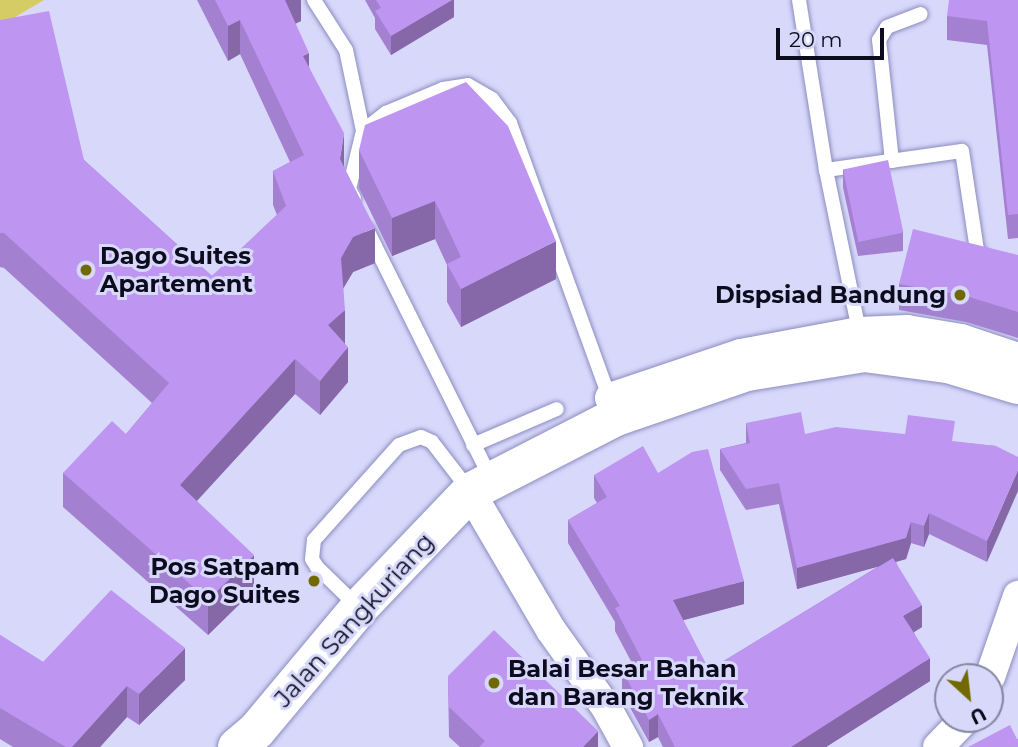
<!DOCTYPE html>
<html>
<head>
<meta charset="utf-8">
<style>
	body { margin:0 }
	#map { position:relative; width:1018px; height:747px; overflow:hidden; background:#d7d8fa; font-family:Montserrat,sans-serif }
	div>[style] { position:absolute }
	.green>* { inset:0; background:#d6cc66 }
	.roads { filter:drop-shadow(0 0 2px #8c8cc0) drop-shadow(0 0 2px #8c8cc0) }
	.lane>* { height:14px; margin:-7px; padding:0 7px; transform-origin:7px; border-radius:7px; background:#fff }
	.street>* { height:30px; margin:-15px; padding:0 15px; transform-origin:15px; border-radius:15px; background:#fff }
	.secondary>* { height:38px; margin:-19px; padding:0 19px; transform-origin:19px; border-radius:19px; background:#fff }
	.wall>* { inset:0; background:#a480d0 }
	.shaded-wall>* { inset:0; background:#8668a9 }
	.building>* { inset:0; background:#bf95f2; transform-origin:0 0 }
	.dots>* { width:19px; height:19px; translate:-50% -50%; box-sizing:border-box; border:4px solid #d7d8fa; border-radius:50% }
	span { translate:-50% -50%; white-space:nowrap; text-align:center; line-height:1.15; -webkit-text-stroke:6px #d7d8fa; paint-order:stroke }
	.poi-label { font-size:24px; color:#0d0c1f; font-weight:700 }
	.left { translate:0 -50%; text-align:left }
	.right { translate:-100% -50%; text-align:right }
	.street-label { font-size:24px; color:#0d0c1f }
	.north { position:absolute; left:934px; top:663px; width:70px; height:70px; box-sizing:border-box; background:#d7d8fa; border:2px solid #8686a2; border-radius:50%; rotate:153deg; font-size:19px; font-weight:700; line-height:28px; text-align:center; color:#0d0c1f }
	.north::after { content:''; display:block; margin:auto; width:24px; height:32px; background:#716901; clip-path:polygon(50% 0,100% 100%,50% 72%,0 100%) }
	.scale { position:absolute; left:776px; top:28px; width:108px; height:32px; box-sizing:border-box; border:4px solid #0d0c1f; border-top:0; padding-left:9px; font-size:21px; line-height:24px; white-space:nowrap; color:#0d0c1f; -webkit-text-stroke:5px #d7d8fa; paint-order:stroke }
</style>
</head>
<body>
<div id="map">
	<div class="green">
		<i style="clip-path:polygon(0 0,44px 0,0 26px)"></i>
	</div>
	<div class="roads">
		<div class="lane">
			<i style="left:314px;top:0;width:59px;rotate:57.4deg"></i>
			<i style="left:346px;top:50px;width:83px;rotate:78.1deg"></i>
			<i style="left:363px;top:131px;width:60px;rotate:103.6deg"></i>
			<i style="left:349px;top:189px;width:10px;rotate:61deg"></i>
			<i style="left:799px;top:0;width:172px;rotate:81deg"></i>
			<i style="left:826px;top:170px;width:169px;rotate:78.4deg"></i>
			<i style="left:364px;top:130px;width:28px;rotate:-38deg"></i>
			<i style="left:386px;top:113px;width:62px;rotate:-22.8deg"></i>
			<i style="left:443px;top:89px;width:25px;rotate:-9deg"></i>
			<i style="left:468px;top:85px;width:28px;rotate:30deg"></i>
			<i style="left:492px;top:99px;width:30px;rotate:53deg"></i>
			<i style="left:510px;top:123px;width:297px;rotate:70.1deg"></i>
			<i style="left:892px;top:161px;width:122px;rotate:-96.1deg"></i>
			<i style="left:879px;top:40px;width:15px;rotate:-58deg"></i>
			<i style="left:887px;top:27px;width:36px;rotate:-21deg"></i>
			<i style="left:826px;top:170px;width:137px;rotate:-8deg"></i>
			<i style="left:962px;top:151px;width:100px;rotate:81.4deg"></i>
			<i style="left:977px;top:250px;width:22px;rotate:47deg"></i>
			<i style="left:992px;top:266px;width:27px;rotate:13deg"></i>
			<i style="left:367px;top:230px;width:278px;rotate:63.5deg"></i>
			<i style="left:473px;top:445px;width:91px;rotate:-23.2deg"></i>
			<i style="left:357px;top:606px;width:56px;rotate:-135.7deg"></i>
			<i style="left:317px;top:567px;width:9px;rotate:-122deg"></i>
			<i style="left:312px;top:559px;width:19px;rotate:-84deg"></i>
			<i style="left:314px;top:540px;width:127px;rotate:-48.2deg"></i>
			<i style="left:399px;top:445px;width:23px;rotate:-20deg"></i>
			<i style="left:421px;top:437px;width:12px;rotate:24deg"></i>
			<i style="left:432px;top:442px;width:61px;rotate:52.4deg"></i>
		</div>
		<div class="street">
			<i style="left:610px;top:398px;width:138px;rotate:-18.6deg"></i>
			<i style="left:741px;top:354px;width:120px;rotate:-10.6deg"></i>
			<i style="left:859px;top:332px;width:48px;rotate:-2.4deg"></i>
			<i style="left:907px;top:330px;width:55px;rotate:9.5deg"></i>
			<i style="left:961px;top:339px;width:60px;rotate:18.4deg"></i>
			<i style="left:470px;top:492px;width:160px;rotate:59.6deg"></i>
			<i style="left:551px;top:630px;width:95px;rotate:54.5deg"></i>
			<i style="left:606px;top:707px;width:46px;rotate:61.2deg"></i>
			<i style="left:990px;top:677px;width:86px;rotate:-70.9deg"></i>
			<i style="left:938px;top:747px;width:39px;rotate:-46deg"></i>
		</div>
		<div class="secondary">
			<i style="left:237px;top:747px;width:26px;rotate:-40deg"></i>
			<i style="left:257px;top:730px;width:159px;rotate:-50.1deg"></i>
			<i style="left:359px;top:608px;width:161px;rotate:-46.3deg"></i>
			<i style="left:470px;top:492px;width:164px;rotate:-27.2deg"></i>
			<i style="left:616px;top:417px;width:139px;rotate:-19deg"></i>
			<i style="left:747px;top:372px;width:119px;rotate:-9.2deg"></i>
			<i style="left:864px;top:353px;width:85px;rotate:7.5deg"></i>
			<i style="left:948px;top:364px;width:73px;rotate:16.7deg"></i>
		</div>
	</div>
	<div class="wall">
		<i style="clip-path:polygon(197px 0,301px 0,301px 21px,295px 23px,309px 67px,344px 166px,375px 263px,353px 272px,343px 289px,345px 343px,348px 382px,320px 415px,295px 394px,197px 501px,254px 590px,208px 635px,63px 507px,63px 473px,126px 434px,152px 403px,4px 268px,0 267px,0 20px,84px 160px,212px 276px,277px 215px,273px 205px,273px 171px,290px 162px,240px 54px,228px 61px)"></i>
		<i style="clip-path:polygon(365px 0,454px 0,454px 17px,391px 55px,375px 29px,375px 18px)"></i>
		<i style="clip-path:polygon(1018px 0,1018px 238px,1008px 239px,987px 45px,947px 40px,947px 16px)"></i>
		<i style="clip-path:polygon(359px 150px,556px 279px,461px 327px,447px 302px,447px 265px,435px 239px,392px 256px,359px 188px)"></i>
		<i style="clip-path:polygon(843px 169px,903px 232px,903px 251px,858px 256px,843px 188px)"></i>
		<i style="clip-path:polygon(1018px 255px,1018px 338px,966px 322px,899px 310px,899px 284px)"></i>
		<i style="clip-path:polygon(746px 423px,805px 434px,955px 442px,996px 446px,987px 562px,929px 534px,924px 547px,911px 543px,906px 559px,896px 562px,922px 627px,914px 632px,930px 681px,826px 747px,663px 747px,658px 737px,649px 742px,622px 693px,622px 670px,633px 665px,615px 631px,615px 622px,568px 543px,568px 520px,597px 503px,594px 498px,594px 475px,658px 473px,744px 604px,683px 620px,709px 670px,879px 566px,797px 589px,779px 504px,746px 510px,720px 470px,720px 449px,746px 443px)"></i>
		<i style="clip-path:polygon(0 635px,43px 662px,185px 680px,139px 725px,127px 717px,100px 747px,13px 747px,0 739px)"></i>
		<i style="clip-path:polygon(448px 676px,598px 747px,460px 747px,449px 737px)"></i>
	</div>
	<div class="shaded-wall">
		<i style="clip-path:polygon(283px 0,301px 0,301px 21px,283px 30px)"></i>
		<i style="clip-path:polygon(452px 0,454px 0,454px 17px,391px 55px,391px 36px)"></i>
		<i style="clip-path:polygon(240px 20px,240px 54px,228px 61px,228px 26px)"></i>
		<i style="clip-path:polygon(309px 53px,309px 87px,303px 56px)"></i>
		<i style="clip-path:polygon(344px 133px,344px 168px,340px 159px)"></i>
		<i style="clip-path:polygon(435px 201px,435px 239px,392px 256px,392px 218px)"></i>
		<i style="clip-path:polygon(375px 228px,375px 263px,353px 272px,341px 292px,341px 258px,353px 237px)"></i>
		<i style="clip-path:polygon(556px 241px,556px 279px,461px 327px,461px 289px)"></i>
		<i style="clip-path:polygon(345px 310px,345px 345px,328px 325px)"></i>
		<i style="clip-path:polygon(348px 347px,348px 382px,320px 415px,320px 381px)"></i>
		<i style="clip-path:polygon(295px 359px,295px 394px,180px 519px,180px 485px)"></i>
		<i style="clip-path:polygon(1018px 470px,1018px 491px,987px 562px,987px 541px)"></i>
		<i style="clip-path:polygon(929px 513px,929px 534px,924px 547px,924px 526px)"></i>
		<i style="clip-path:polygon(911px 522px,911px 543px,906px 559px,797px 589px,797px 568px)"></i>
		<i style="clip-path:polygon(254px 555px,254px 590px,208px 635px,208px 600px)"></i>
		<i style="clip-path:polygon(744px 581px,744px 604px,673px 623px,673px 600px)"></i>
		<i style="clip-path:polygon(922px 605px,922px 627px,903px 639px,903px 616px)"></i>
		<i style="clip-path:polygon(185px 648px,185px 680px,139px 725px,139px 694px)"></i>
		<i style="clip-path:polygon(930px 658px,930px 681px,826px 747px,791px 747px)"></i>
		<i style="clip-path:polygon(127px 686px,127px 717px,100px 747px,72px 747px)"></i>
		<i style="clip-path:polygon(658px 714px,658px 737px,649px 742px,649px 720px)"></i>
		<i style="clip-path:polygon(598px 731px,598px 747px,583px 747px)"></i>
	</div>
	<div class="building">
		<i style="clip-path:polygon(215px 0,285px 0,309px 53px,303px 56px,344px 133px,340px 159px,375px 228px,353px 237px,341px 258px,345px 310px,328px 325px,348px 347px,320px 381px,295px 359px,180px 485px,254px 555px,208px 600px,63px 473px,112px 421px,126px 434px,169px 383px,4px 233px,0 233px,0 20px,49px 11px,84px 160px,212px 276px,286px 206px,273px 171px,304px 155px,240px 20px,228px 26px)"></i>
		<i style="clip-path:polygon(376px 0,452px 0,391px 36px,375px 11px,381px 8px)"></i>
		<i style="clip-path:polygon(949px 0,1018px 0,1018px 214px,1008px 215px,987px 21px,947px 16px)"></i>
		<i style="clip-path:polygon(466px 82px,508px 126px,556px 241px,461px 289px,447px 264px,461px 257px,435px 201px,392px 218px,359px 150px,365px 125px)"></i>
		<i style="left:888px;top:160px;width:74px;height:46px;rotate:78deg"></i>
		<i style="clip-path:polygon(913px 229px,1018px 255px,1018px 312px,966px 296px,899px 284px)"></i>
		<i style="clip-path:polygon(801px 412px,805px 434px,836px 427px,905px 434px,908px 415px,955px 421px,952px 441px,996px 446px,1018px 457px,1018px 470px,987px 541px,929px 513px,924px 526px,911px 522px,906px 538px,797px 568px,779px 483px,746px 489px,720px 449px,750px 443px,746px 423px)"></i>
		<i style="clip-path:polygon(643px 446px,658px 473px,692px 452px,708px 449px,744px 581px,673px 600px,709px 670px,893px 558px,922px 605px,903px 616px,930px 658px,791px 747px,675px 747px,658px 714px,649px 720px,622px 670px,642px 660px,615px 608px,620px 606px,568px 520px,607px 497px,594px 475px)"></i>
		<i style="clip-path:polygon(111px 590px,185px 648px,139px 694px,127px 686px,72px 747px,66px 747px,0 708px,0 635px,43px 662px)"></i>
		<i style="clip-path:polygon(494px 630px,598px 731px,583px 747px,479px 747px,485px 741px,449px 707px,448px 676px)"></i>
		<i style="clip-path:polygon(1010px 725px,1017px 739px,1018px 739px,1018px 747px,968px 747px)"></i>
	</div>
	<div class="dots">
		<i style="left:86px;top:270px;background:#716901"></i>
		<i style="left:960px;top:295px;background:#716901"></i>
		<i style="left:314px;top:581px;background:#716901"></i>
		<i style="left:494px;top:683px;background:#716901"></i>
	</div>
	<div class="poi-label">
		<span class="left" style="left:100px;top:270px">Dago Suites<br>Apartement</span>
		<span class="right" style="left:946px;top:295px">Dispsiad Bandung</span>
		<span class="right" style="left:300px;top:581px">Pos Satpam<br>Dago Suites</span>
		<span class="left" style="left:508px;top:683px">Balai Besar Bahan<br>dan Barang Teknik</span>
	</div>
	<div class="street-label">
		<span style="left:354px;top:620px;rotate:-48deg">Jalan Sangkuriang</span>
	</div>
	<div class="north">U</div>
	<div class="scale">20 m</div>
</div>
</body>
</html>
